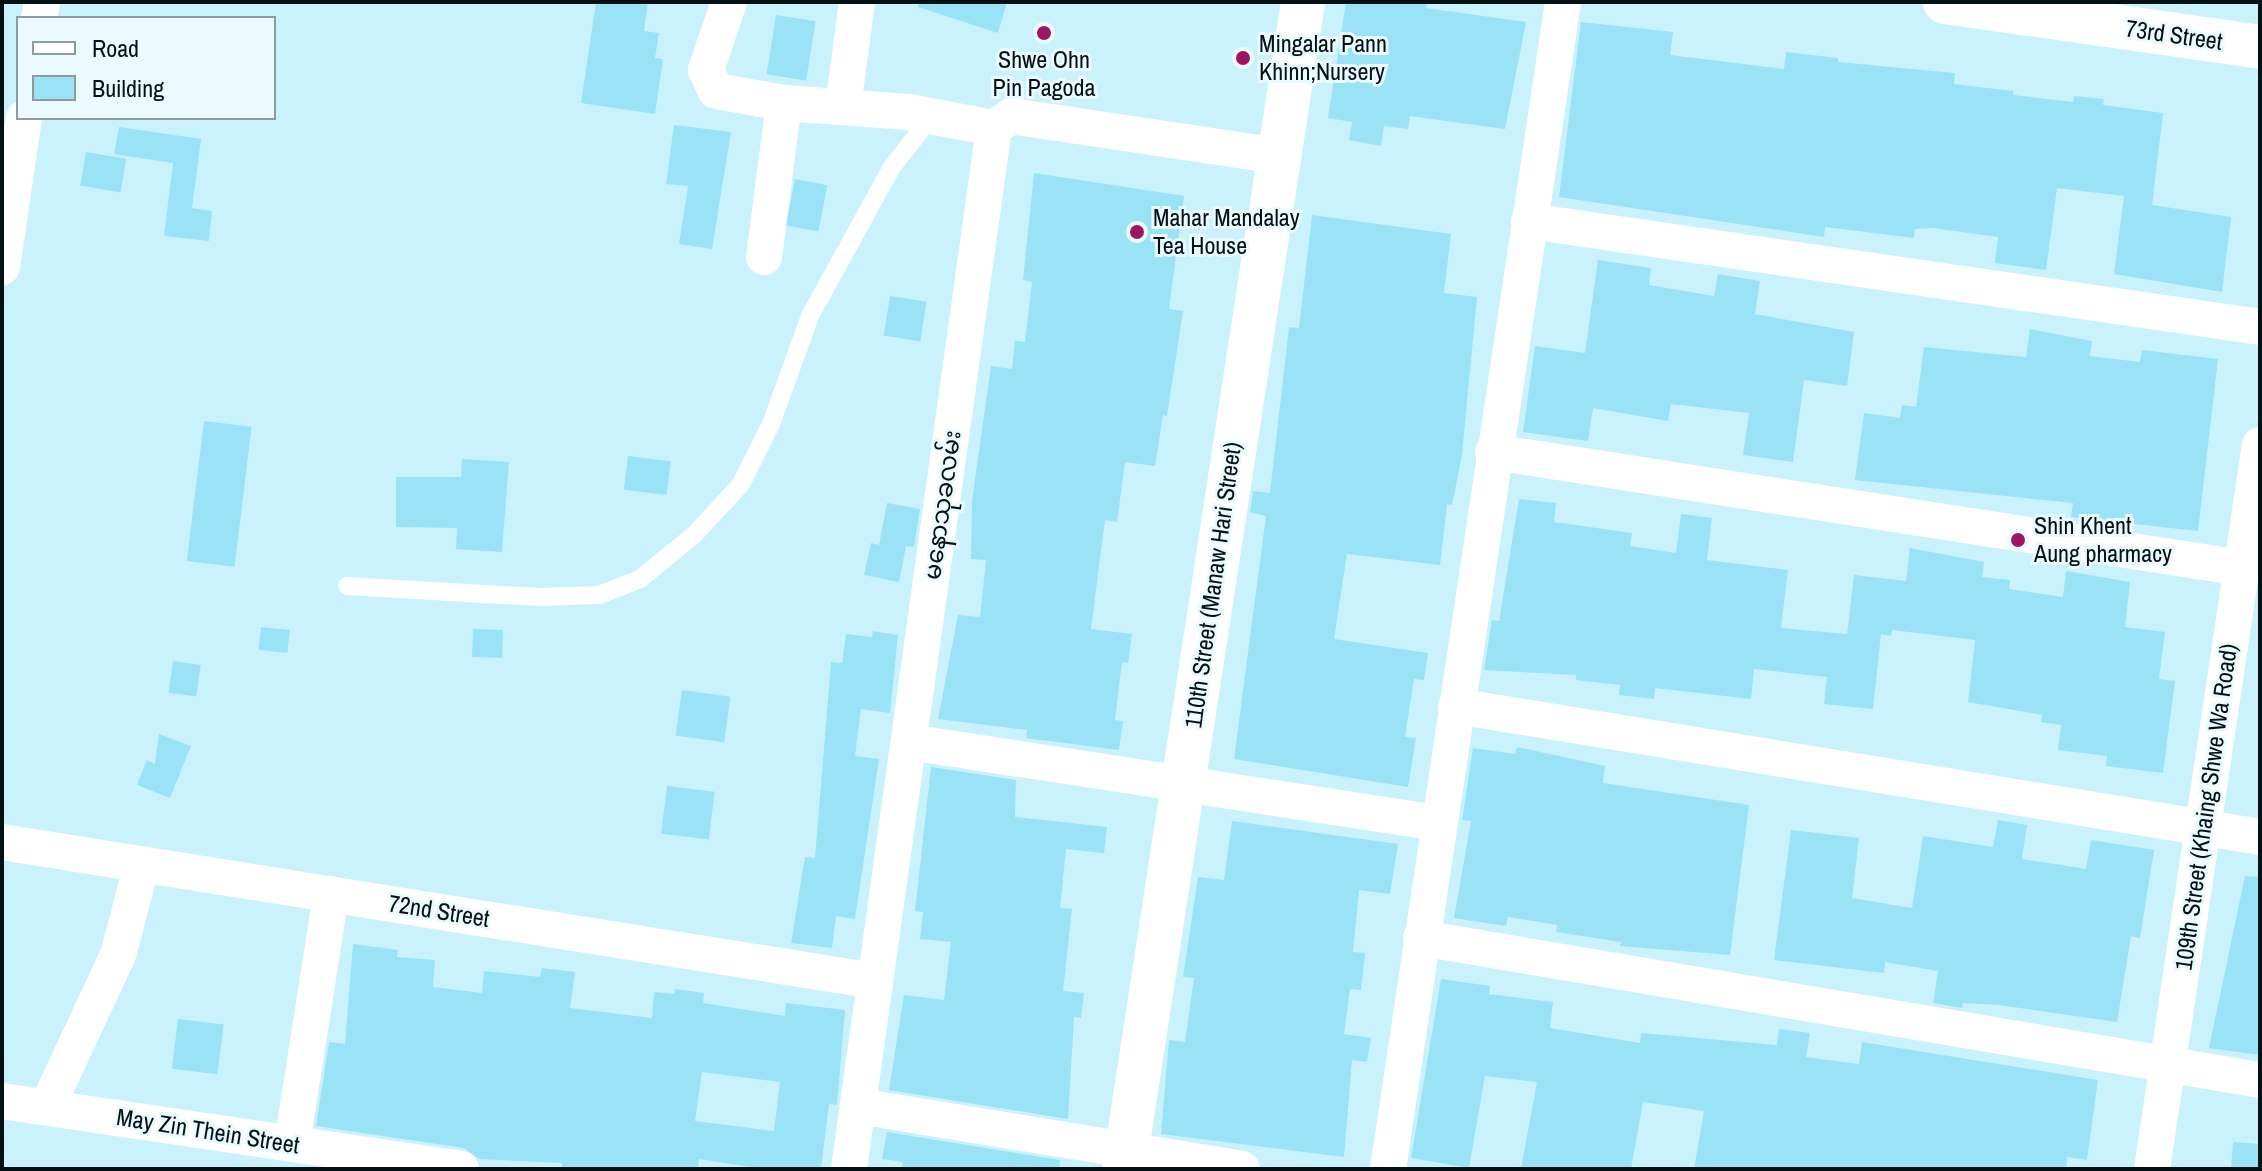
<!DOCTYPE html>
<html>
<head>
<meta charset="utf-8">
<style>
	body { margin:0 }
	#map { position:relative; width:2262px; height:1171px; overflow:hidden; background:#c9f2fd; font-family:"Archivo Narrow","Noto Sans Myanmar",sans-serif }
	div>[style] { position:absolute }
	.building>* { inset:0; background:#9ae3f7; transform-origin:0 0 }
	.service>* { height:18px; margin:-9px; padding:0 9px; transform-origin:9px; border-radius:9px; background:#fff }
	.minor>* { height:36px; margin:-18px; padding:0 18px; transform-origin:18px; border-radius:18px; background:#fff }
	.secondary>* { height:44px; margin:-22px; padding:0 22px; transform-origin:22px; border-radius:22px; background:#fff }
	.dots>* { width:22px; height:22px; translate:-50% -50%; box-sizing:border-box; border:4px solid #eafaff; border-radius:50% }
	span { translate:-50% -50%; white-space:nowrap; text-align:center; line-height:1.15; -webkit-text-stroke:6px #eafaff; paint-order:stroke }
	.street-label { font-size:24px; color:#031014 }
	.poi-label { font-size:24px; color:#031014 }
	.left { translate:0 -50%; text-align:left }
	.frame { position:absolute; inset:0; border:4px solid #031014; pointer-events:none }
	.legend { position:absolute; left:16px; top:16px; width:260px; height:104px; box-sizing:border-box; background:#eafaff; border:2px solid #8e9ca1; margin:0; padding:10px 14px; list-style:none; font-size:24px; color:#031014 }
	.legend li { display:flex; align-items:center; gap:16px; height:40px }
	.legend b { width:40px; border:2px solid #8e9ca1 }
</style>
</head>
<body>
<div id="map">
	<div class="building">
		<i style="clip-path:polygon(596px 2px,648px 2px,644px 31px,659px 33px,655px 58px,663px 59px,655px 114px,581px 103px)"></i>
		<i style="clip-path:polygon(919px 2px,1007px 2px,998px 33px,918px 7px)"></i>
		<i style="clip-path:polygon(1346px 2px,1427px 2px,1426px 8px,1526px 22px,1505px 129px,1410px 116px,1408px 129px,1384px 126px,1381px 146px,1349px 140px,1352px 122px,1328px 118px)"></i>
		<i style="left:776px;top:15px;width:40px;height:60px;rotate:9deg"></i>
		<i style="clip-path:polygon(1581px 22px,1673px 32px,1670px 55px,1784px 69px,1786px 52px,1838px 58px,1838px 62px,1955px 73px,1954px 84px,2013px 91px,2013px 95px,2073px 102px,2074px 96px,2104px 99px,2103px 105px,2163px 113px,2152px 205px,2231px 217px,2222px 292px,2114px 274px,2124px 196px,2057px 188px,2046px 270px,1995px 263px,1998px 237px,1933px 228px,1915px 229px,1914px 238px,1825px 227px,1824px 237px,1559px 197px)"></i>
		<i style="clip-path:polygon(674px 125px,731px 132px,712px 249px,679px 244px,688px 186px,666px 184px)"></i>
		<i style="clip-path:polygon(119px 127px,201px 139px,192px 208px,212px 211px,209px 241px,164px 236px,173px 163px,114px 154px)"></i>
		<i style="left:86px;top:152px;width:41px;height:34px;rotate:10deg"></i>
		<i style="clip-path:polygon(1034px 173px,1184px 196px,1169px 309px,1183px 311px,1167px 416px,1163px 415px,1155px 466px,1125px 462px,1117px 522px,1105px 520px,1091px 629px,1132px 634px,1128px 663px,1122px 662px,1115px 720px,1123px 721px,1119px 750px,1026px 738px,1027px 730px,938px 719px,958px 615px,980px 617px,986px 560px,971px 559px,972px 501px,991px 366px,1012px 369px,1015px 341px,1025px 342px,1032px 282px,1023px 280px)"></i>
		<i style="left:795px;top:179px;width:33px;height:47px;rotate:11deg"></i>
		<i style="clip-path:polygon(1312px 215px,1451px 234px,1444px 293px,1477px 297px,1462px 455px,1452px 505px,1447px 504px,1440px 565px,1347px 554px,1334px 639px,1428px 653px,1424px 680px,1414px 679px,1405px 737px,1416px 738px,1408px 787px,1234px 759px,1266px 516px,1250px 512px,1253px 491px,1270px 493px,1289px 327px,1299px 328px)"></i>
		<i style="clip-path:polygon(1598px 260px,1651px 268px,1649px 285px,1714px 296px,1718px 274px,1760px 281px,1755px 314px,1854px 332px,1847px 386px,1804px 380px,1793px 462px,1743px 455px,1749px 413px,1671px 404px,1668px 421px,1593px 408px,1588px 441px,1523px 432px,1535px 346px,1585px 353px)"></i>
		<i style="left:890px;top:296px;width:37px;height:40px;rotate:9deg"></i>
		<i style="clip-path:polygon(2030px 329px,2092px 341px,2090px 356px,2140px 362px,2142px 350px,2218px 359px,2198px 531px,2071px 517px,2073px 503px,1855px 480px,1864px 413px,1900px 418px,1902px 405px,1916px 407px,1924px 347px,2026px 357px)"></i>
		<i style="left:204px;top:421px;width:48px;height:141px;rotate:7deg"></i>
		<i style="left:628px;top:456px;width:43px;height:34px;rotate:7deg"></i>
		<i style="clip-path:polygon(462px 459px,509px 462px,502px 552px,456px 549px,457px 528px,396px 527px,396px 477px,461px 477px)"></i>
		<i style="clip-path:polygon(1519px 499px,1556px 503px,1554px 522px,1632px 533px,1630px 546px,1676px 553px,1681px 514px,1712px 518px,1707px 560px,1788px 570px,1781px 628px,1847px 634px,1854px 575px,1906px 581px,1910px 548px,1984px 562px,1982px 577px,2010px 580px,2009px 589px,2063px 597px,2066px 571px,2130px 582px,2125px 627px,2165px 632px,2159px 679px,2175px 681px,2163px 773px,2106px 766px,2107px 756px,2058px 750px,2061px 725px,2041px 722px,2042px 715px,1968px 702px,1975px 640px,1892px 630px,1891px 636px,1881px 634px,1873px 709px,1824px 704px,1827px 677px,1754px 669px,1751px 699px,1655px 688px,1654px 699px,1619px 695px,1620px 685px,1576px 680px,1576px 675px,1484px 670px,1492px 620px,1499px 621px)"></i>
		<i style="clip-path:polygon(887px 503px,920px 509px,914px 547px,906px 546px,899px 582px,864px 575px,871px 543px,879px 545px)"></i>
		<i style="left:261px;top:627px;width:29px;height:23px;rotate:6deg"></i>
		<i style="left:473px;top:629px;width:30px;height:28px;rotate:2deg"></i>
		<i style="clip-path:polygon(873px 631px,898px 635px,890px 713px,861px 709px,855px 756px,879px 759px,855px 919px,836px 916px,832px 948px,791px 943px,805px 857px,815px 858px,831px 662px,842px 663px,846px 634px,872px 637px)"></i>
		<i style="left:173px;top:661px;width:28px;height:32px;rotate:8deg"></i>
		<i style="left:682px;top:690px;width:49px;height:46px;rotate:8deg"></i>
		<i style="clip-path:polygon(159px 734px,191px 746px,170px 798px,137px 785px,147px 760px,155px 764px)"></i>
		<i style="clip-path:polygon(1517px 747px,1605px 766px,1603px 783px,1749px 805px,1730px 955px,1620px 946px,1621px 942px,1556px 932px,1557px 925px,1508px 917px,1506px 926px,1454px 918px,1471px 821px,1462px 820px,1473px 748px,1515px 754px)"></i>
		<i style="clip-path:polygon(931px 767px,1016px 780px,1015px 817px,1107px 827px,1104px 853px,1066px 849px,1060px 908px,1072px 909px,1063px 991px,1084px 993px,1081px 1018px,1074px 1017px,1068px 1119px,889px 1090px,904px 995px,944px 1000px,951px 942px,920px 939px,923px 912px,915px 911px)"></i>
		<i style="left:667px;top:786px;width:48px;height:48px;rotate:7deg"></i>
		<i style="clip-path:polygon(1998px 820px,2027px 825px,2022px 859px,2086px 869px,2091px 840px,2154px 850px,2140px 938px,2131px 936px,2117px 1022px,1999px 1005px,1963px 1003px,1962px 1008px,1933px 1003px,1938px 971px,1885px 962px,1884px 973px,1774px 960px,1791px 830px,1859px 838px,1852px 898px,1912px 908px,1923px 836px,1993px 847px)"></i>
		<i style="clip-path:polygon(1232px 821px,1398px 844px,1390px 894px,1359px 890px,1353px 952px,1365px 953px,1361px 990px,1350px 989px,1344px 1034px,1371px 1038px,1367px 1062px,1352px 1060px,1344px 1157px,1161px 1134px,1169px 1040px,1185px 1042px,1194px 978px,1183px 977px,1198px 877px,1224px 880px)"></i>
		<i style="clip-path:polygon(2245px 876px,2260px 877px,2260px 1055px,2209px 1048px)"></i>
		<i style="clip-path:polygon(evenodd,353px 944px,398px 950px,397px 957px,435px 960px,433px 987px,482px 993px,484px 971px,540px 977px,542px 968px,575px 972px,570px 1008px,652px 1018px,654px 992px,675px 994px,675px 989px,704px 993px,703px 1003px,785px 1016px,786px 1003px,845px 1010px,837px 1105px,829px 1104px,821px 1169px,763px 1169px,699px 1159px,698px 1169px,562px 1169px,562px 1163px,479px 1159px,464px 1148px,316px 1126px,329px 1042px,345px 1044px,353px 944px,702px 1072px,780px 1082px,774px 1131px,695px 1121px,702px 1072px)"></i>
		<i style="clip-path:polygon(1441px 979px,1490px 986px,1489px 994px,1553px 1002px,1550px 1028px,1640px 1043px,1641px 1033px,1777px 1045px,1779px 1029px,1810px 1033px,1806px 1057px,1859px 1064px,1862px 1042px,2098px 1080px,2087px 1160px,2067px 1157px,2066px 1169px,1694px 1169px,1704px 1111px,1643px 1102px,1631px 1169px,1521px 1169px,1537px 1082px,1485px 1076px,1469px 1168px,1411px 1158px)"></i>
		<i style="left:178px;top:1019px;width:46px;height:50px;rotate:7deg"></i>
		<i style="clip-path:polygon(887px 1132px,1060px 1160px,1059px 1169px,901px 1169px,903px 1162px,882px 1159px)"></i>
		<i style="left:2233px;top:1142px;width:27px;height:27px;rotate:4deg"></i>
	</div>
	<div class="service">
		<i style="left:347px;top:586px;width:193px;rotate:3.3deg"></i>
		<i style="left:540px;top:597px;width:59px;rotate:-1.9deg"></i>
		<i style="left:599px;top:595px;width:44px;rotate:-21.3deg"></i>
		<i style="left:640px;top:579px;width:70px;rotate:-39.2deg"></i>
		<i style="left:694px;top:535px;width:69px;rotate:-47.3deg"></i>
		<i style="left:741px;top:484px;width:67px;rotate:-63.4deg"></i>
		<i style="left:771px;top:424px;width:115px;rotate:-70.1deg"></i>
		<i style="left:810px;top:316px;width:170px;rotate:-61.2deg"></i>
		<i style="left:892px;top:167px;width:65px;rotate:-51.9deg"></i>
	</div>
	<div class="minor">
		<i style="left:729px;top:2px;width:72px;rotate:108.7deg"></i>
		<i style="left:706px;top:70px;width:23px;rotate:65deg"></i>
		<i style="left:716px;top:91px;width:69px;rotate:10deg"></i>
		<i style="left:784px;top:103px;width:125px;rotate:4.1deg"></i>
		<i style="left:909px;top:112px;width:86px;rotate:10.7deg"></i>
		<i style="left:39px;top:18px;width:16px;rotate:-79deg"></i>
		<i style="left:843px;top:107px;width:106px;rotate:-82.4deg"></i>
		<i style="left:1529px;top:221px;width:739px;rotate:8.25deg"></i>
		<i style="left:764px;top:257px;width:155px;rotate:-82.6deg"></i>
		<i style="left:2px;top:267px;width:151px;rotate:-81.6deg"></i>
		<i style="left:1493px;top:452px;width:758px;rotate:8.8deg"></i>
		<i style="left:1456px;top:706px;width:815px;rotate:9.25deg"></i>
		<i style="left:909px;top:742px;width:535px;rotate:8.71deg"></i>
		<i style="left:2px;top:842px;width:884px;rotate:9.05deg"></i>
		<i style="left:1421px;top:938px;width:851px;rotate:9.61deg"></i>
		<i style="left:2px;top:1101px;width:464px;rotate:8.4deg"></i>
		<i style="left:858px;top:1106px;width:389px;rotate:9.3deg"></i>
		<i style="left:47px;top:1107px;width:168px;rotate:-65deg"></i>
		<i style="left:118px;top:955px;width:94px;rotate:-75.2deg"></i>
		<i style="left:292px;top:1144px;width:253px;rotate:-81.1deg"></i>
		<i style="left:849px;top:1169px;width:1051px;rotate:-82.07deg"></i>
		<i style="left:994px;top:128px;width:21px;rotate:-35deg"></i>
		<i style="left:1011px;top:116px;width:270px;rotate:8.5deg"></i>
		<i style="left:1388px;top:1169px;width:1180px;rotate:-81.47deg"></i>
		<i style="left:2152px;top:1169px;width:732px;rotate:-81.52deg"></i>
	</div>
	<div class="secondary">
		<i style="left:1945px;top:2px;width:318px;rotate:8.1deg"></i>
		<i style="left:1124px;top:1169px;width:1181px;rotate:-81.28deg"></i>
	</div>
	<div class="dots">
		<i style="left:1044px;top:33px;background:#9e1564"></i>
		<i style="left:1243px;top:58px;background:#9e1564"></i>
		<i style="left:1137px;top:232px;background:#9e1564"></i>
		<i style="left:2018px;top:540px;background:#9e1564"></i>
	</div>
	<div class="street-label">
		<span style="left:2174px;top:35px;rotate:8deg">73rd Street</span>
		<span style="left:942px;top:505px;rotate:-82deg">မနောသုခလမ်း</span>
		<span style="left:1213px;top:585px;rotate:-82deg">110th Street (Manaw Hari Street)</span>
		<span style="left:2206px;top:807px;rotate:-82deg">109th Street (Khaing Shwe Wa Road)</span>
		<span style="left:439px;top:911px;rotate:9deg">72nd Street</span>
		<span style="left:208px;top:1131px;rotate:9deg">May Zin Thein Street</span>
	</div>
	<div class="poi-label">
		<span class="left" style="left:1259px;top:58px">Mingalar Pann<br>Khinn;Nursery</span>
		<span style="left:1044px;top:74px">Shwe Ohn<br>Pin Pagoda</span>
		<span class="left" style="left:1153px;top:232px">Mahar Mandalay<br>Tea House</span>
		<span class="left" style="left:2034px;top:540px">Shin Khent<br>Aung pharmacy</span>
	</div>
	<div class="frame"></div>
	<ul class="legend">
	<li><b style="height:10px;background:#fff"></b>Road</li>
	<li><b style="height:22px;background:#9ae3f7"></b>Building</li>
	</ul>
</div>
</body>
</html>
